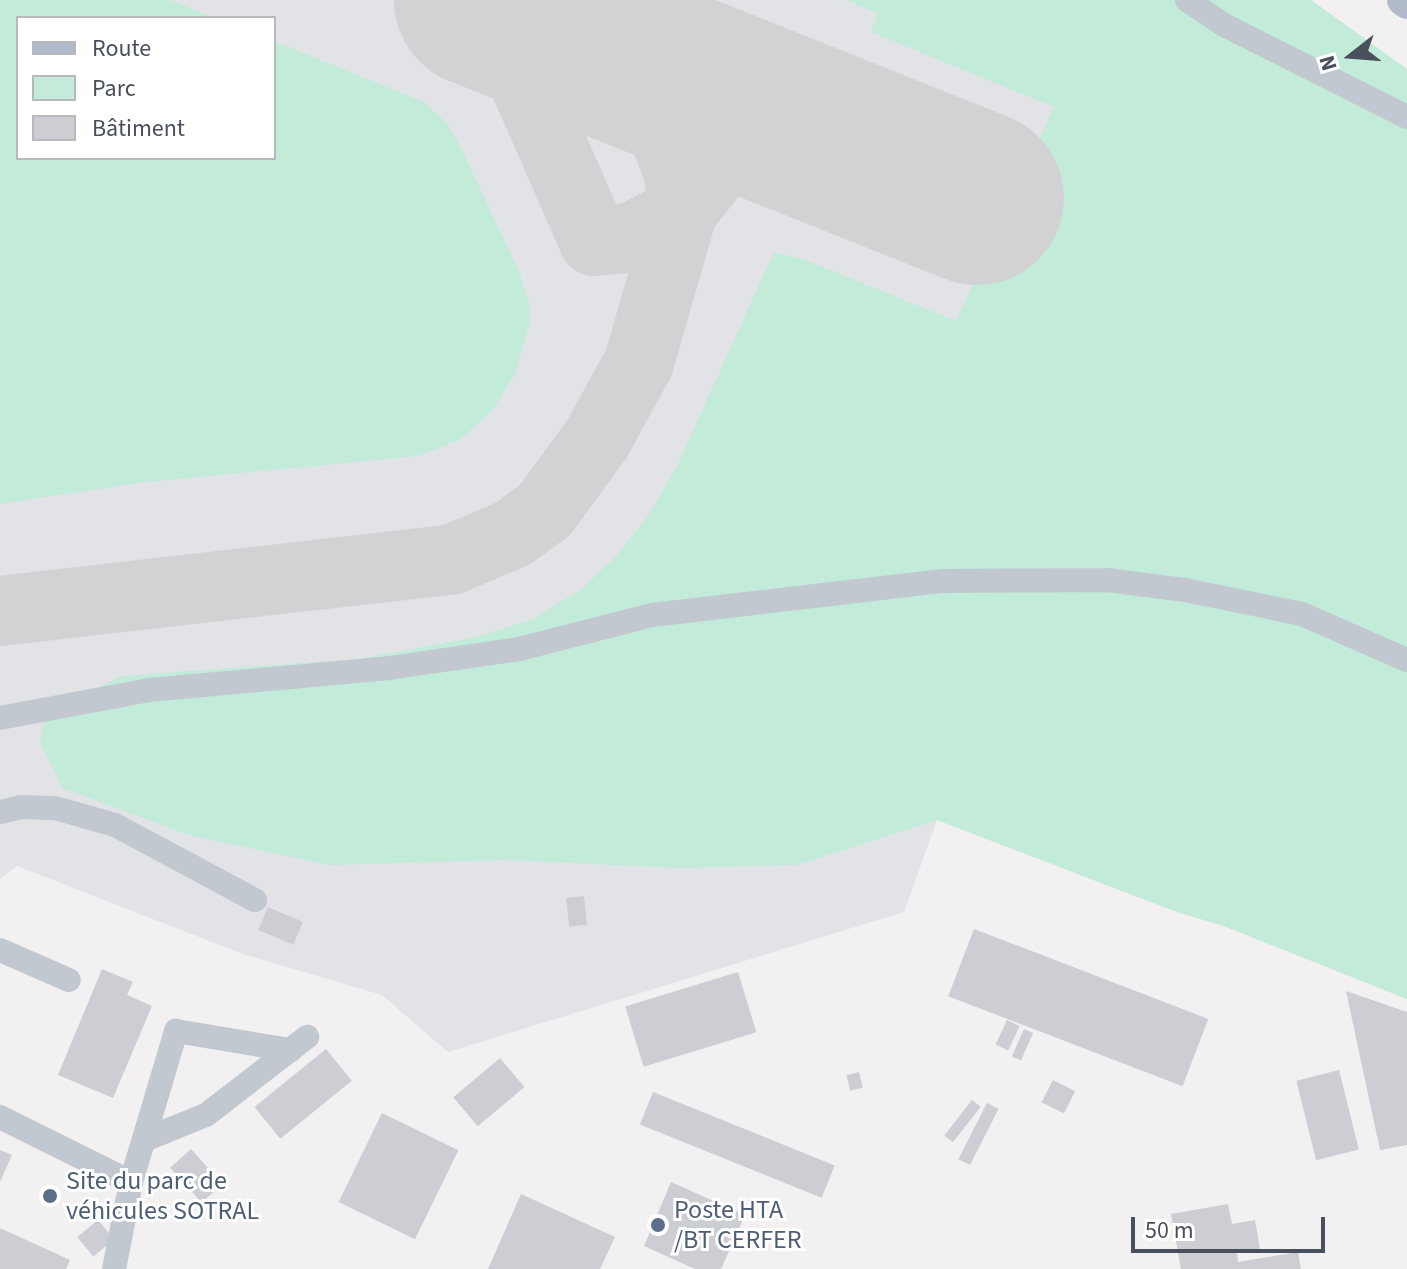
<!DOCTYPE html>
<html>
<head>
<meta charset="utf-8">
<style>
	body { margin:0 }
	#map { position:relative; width:1407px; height:1269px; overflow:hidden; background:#f2f0f0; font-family:"Source Sans 3",sans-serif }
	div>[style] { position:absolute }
	.airport>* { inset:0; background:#e2e3e7 }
	.green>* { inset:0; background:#c2ebd9 }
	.taxiway>* { height:70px; margin:-35px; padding:0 35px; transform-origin:35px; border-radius:35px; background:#d2d2d4 }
	.runway>* { height:174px; margin:-87px; padding:0 87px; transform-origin:87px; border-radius:87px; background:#d2d2d4 }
	.building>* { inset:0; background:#cdced4; transform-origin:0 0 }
	.minor>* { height:24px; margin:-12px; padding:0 12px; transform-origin:12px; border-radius:12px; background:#c2c8d0 }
	.major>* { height:32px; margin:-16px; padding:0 16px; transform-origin:16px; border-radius:16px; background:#b2bbcc }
	.dots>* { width:22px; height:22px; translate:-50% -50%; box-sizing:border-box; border:4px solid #fff; border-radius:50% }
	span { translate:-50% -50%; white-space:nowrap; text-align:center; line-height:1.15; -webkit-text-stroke:6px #fff; paint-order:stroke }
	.service-label { font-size:26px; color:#4e5e75 }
	.left { translate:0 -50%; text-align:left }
	.legend { position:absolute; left:16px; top:16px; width:260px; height:144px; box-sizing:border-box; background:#fff; border:2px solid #b6b9be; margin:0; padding:10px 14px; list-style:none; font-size:24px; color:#49505c }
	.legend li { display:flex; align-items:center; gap:16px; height:40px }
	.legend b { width:40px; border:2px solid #b6b9be }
	.north { position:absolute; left:1311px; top:16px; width:80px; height:80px; -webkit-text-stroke:6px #fff; paint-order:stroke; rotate:253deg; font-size:22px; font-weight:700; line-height:32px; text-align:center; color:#49505c }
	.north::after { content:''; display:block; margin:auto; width:28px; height:36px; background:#49505c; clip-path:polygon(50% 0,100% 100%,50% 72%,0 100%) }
	.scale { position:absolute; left:1131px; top:1217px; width:194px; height:36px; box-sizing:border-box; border:4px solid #49505c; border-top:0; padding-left:10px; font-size:24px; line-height:28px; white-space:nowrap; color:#49505c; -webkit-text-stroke:6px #fff; paint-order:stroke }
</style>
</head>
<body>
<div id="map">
	<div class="airport">
		<i style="clip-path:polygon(evenodd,0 0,1311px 0,1407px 69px,1407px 999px,1224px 926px,1177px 912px,937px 820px,904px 912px,448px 1052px,382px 995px,240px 953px,17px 866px,0 879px,0 0,18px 18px,274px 18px,274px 158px,18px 158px,18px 18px)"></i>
	</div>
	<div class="green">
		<i style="clip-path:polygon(0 0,170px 0,215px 18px,18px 18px,18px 158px,274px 158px,274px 41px,424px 102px,448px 124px,463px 152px,520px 274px,530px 307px,529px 326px,515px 374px,492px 411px,459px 440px,418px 456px,138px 483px,0 504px)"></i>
		<i style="clip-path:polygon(845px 0,1311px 0,1407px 69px,1407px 999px,1224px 926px,1177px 912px,937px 820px,797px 865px,677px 868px,507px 860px,330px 865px,192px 836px,63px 788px,40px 742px,46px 714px,121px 676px,359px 659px,476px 637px,533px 619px,583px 588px,617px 555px,648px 516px,676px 468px,774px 252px,803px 259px,956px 321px,1054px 107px,871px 32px,878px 13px)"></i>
	</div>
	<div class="taxiway">
		<i style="left:458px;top:0;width:62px;rotate:43deg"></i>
		<i style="left:503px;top:42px;width:50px;rotate:62.4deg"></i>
		<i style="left:526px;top:86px;width:169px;rotate:66.3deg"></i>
		<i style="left:594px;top:241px;width:38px;rotate:-5deg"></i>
		<i style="left:632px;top:238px;width:58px;rotate:-28.8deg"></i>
		<i style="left:683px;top:210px;width:38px;rotate:-51deg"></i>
		<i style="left:707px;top:180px;width:43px;rotate:-69.4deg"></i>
		<i style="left:722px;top:140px;width:23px;rotate:-83deg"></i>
		<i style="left:725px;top:117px;width:23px;rotate:-108deg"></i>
		<i style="left:0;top:611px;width:456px;rotate:-6.5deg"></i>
		<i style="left:453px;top:559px;width:64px;rotate:-23deg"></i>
		<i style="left:512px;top:534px;width:41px;rotate:-36deg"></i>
		<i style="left:545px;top:510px;width:88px;rotate:-53.8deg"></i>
		<i style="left:597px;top:439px;width:88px;rotate:-61.4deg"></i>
		<i style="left:639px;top:362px;width:158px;rotate:-73.9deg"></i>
		<i style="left:683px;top:210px;width:36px;rotate:-96deg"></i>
		<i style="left:679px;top:174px;width:70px;rotate:-110deg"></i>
		<i style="left:655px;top:108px;width:48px;rotate:-135deg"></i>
		<i style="left:621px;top:74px;width:63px;rotate:-142.8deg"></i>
	</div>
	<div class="runway">
		<i style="left:481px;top:0;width:534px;rotate:21.76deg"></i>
	</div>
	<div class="building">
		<i style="left:584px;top:896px;width:29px;height:18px;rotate:84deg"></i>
		<i style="left:268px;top:907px;width:38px;height:25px;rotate:23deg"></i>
		<i style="left:974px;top:929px;width:251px;height:72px;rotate:21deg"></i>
		<i style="clip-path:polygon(102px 969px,133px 982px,127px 995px,152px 1006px,113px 1098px,58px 1075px)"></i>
		<i style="left:738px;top:972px;width:63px;height:118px;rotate:73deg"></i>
		<i style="clip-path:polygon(1346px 991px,1407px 1012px,1407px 1145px,1380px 1150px)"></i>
		<i style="left:1007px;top:1020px;width:14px;height:27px;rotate:25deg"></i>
		<i style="left:1024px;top:1029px;width:10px;height:30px;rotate:24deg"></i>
		<i style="left:326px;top:1049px;width:41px;height:92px;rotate:51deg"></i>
		<i style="left:500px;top:1058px;width:38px;height:61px;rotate:50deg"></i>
		<i style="left:1339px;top:1070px;width:82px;height:44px;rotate:76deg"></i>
		<i style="left:859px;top:1072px;width:16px;height:13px;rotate:76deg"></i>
		<i style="left:1053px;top:1080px;width:25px;height:25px;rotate:27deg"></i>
		<i style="left:653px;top:1092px;width:196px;height:35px;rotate:22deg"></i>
		<i style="left:972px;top:1100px;width:11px;height:45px;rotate:38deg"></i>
		<i style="left:987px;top:1103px;width:13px;height:63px;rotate:27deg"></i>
		<i style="left:382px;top:1113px;width:85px;height:99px;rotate:26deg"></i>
		<i style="left:191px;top:1149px;width:47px;height:28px;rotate:48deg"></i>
		<i style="clip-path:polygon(0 1150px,12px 1155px,0 1182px)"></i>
		<i style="clip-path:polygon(671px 1182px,745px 1215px,721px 1269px,695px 1269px,644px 1246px)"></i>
		<i style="clip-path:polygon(521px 1194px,615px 1237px,600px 1269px,488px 1269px)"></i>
		<i style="clip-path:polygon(1228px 1204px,1232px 1224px,1255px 1220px,1260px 1249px,1237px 1253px,1238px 1262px,1298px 1252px,1301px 1269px,1181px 1269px,1171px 1214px)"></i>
		<i style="left:98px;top:1220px;width:25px;height:27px;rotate:50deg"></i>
		<i style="clip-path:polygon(0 1228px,70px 1260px,66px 1269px,0 1269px)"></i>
	</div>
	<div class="minor">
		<i style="left:1187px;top:0;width:45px;rotate:34deg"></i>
		<i style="left:1224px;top:25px;width:205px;rotate:26.7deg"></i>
		<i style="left:0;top:718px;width:152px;rotate:-10.6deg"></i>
		<i style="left:149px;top:690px;width:241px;rotate:-5.2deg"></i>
		<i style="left:389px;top:668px;width:131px;rotate:-8.3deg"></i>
		<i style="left:519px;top:649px;width:137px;rotate:-14.3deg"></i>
		<i style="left:652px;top:615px;width:293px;rotate:-6.7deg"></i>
		<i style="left:943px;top:581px;width:164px;rotate:-0.3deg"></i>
		<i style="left:1107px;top:580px;width:79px;rotate:7.3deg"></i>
		<i style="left:1185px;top:590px;width:119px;rotate:11.6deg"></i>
		<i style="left:1302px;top:614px;width:115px;rotate:23.7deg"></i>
		<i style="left:0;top:812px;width:22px;rotate:-13deg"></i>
		<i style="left:21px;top:807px;width:34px;rotate:2deg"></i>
		<i style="left:55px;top:808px;width:62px;rotate:15.8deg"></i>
		<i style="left:115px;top:825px;width:159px;rotate:28.2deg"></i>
		<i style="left:0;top:950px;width:75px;rotate:23.5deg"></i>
		<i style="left:0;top:1117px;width:146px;rotate:26.4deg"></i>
		<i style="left:144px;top:1140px;width:67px;rotate:-22deg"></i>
		<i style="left:206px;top:1115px;width:128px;rotate:-37.7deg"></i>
		<i style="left:114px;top:1269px;width:89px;rotate:-78.9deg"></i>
		<i style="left:131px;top:1182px;width:158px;rotate:-73.4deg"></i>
		<i style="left:176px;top:1031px;width:116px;rotate:9.5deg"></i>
	</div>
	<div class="major">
		<i style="left:1403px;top:0;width:5px;rotate:37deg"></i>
	</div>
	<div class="dots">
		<i style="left:50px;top:1196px;background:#5c6f8a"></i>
		<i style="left:658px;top:1225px;background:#5c6f8a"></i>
	</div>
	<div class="service-label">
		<span class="left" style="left:66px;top:1196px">Site du parc de<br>véhicules SOTRAL</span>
		<span class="left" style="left:674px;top:1225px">Poste HTA<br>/BT CERFER</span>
	</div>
	<ul class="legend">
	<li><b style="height:10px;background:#b2bbcc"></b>Route</li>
	<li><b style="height:22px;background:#c2ebd9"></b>Parc</li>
	<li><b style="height:22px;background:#cdced4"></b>Bâtiment</li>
	</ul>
	<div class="north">N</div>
	<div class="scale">50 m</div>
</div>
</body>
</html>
